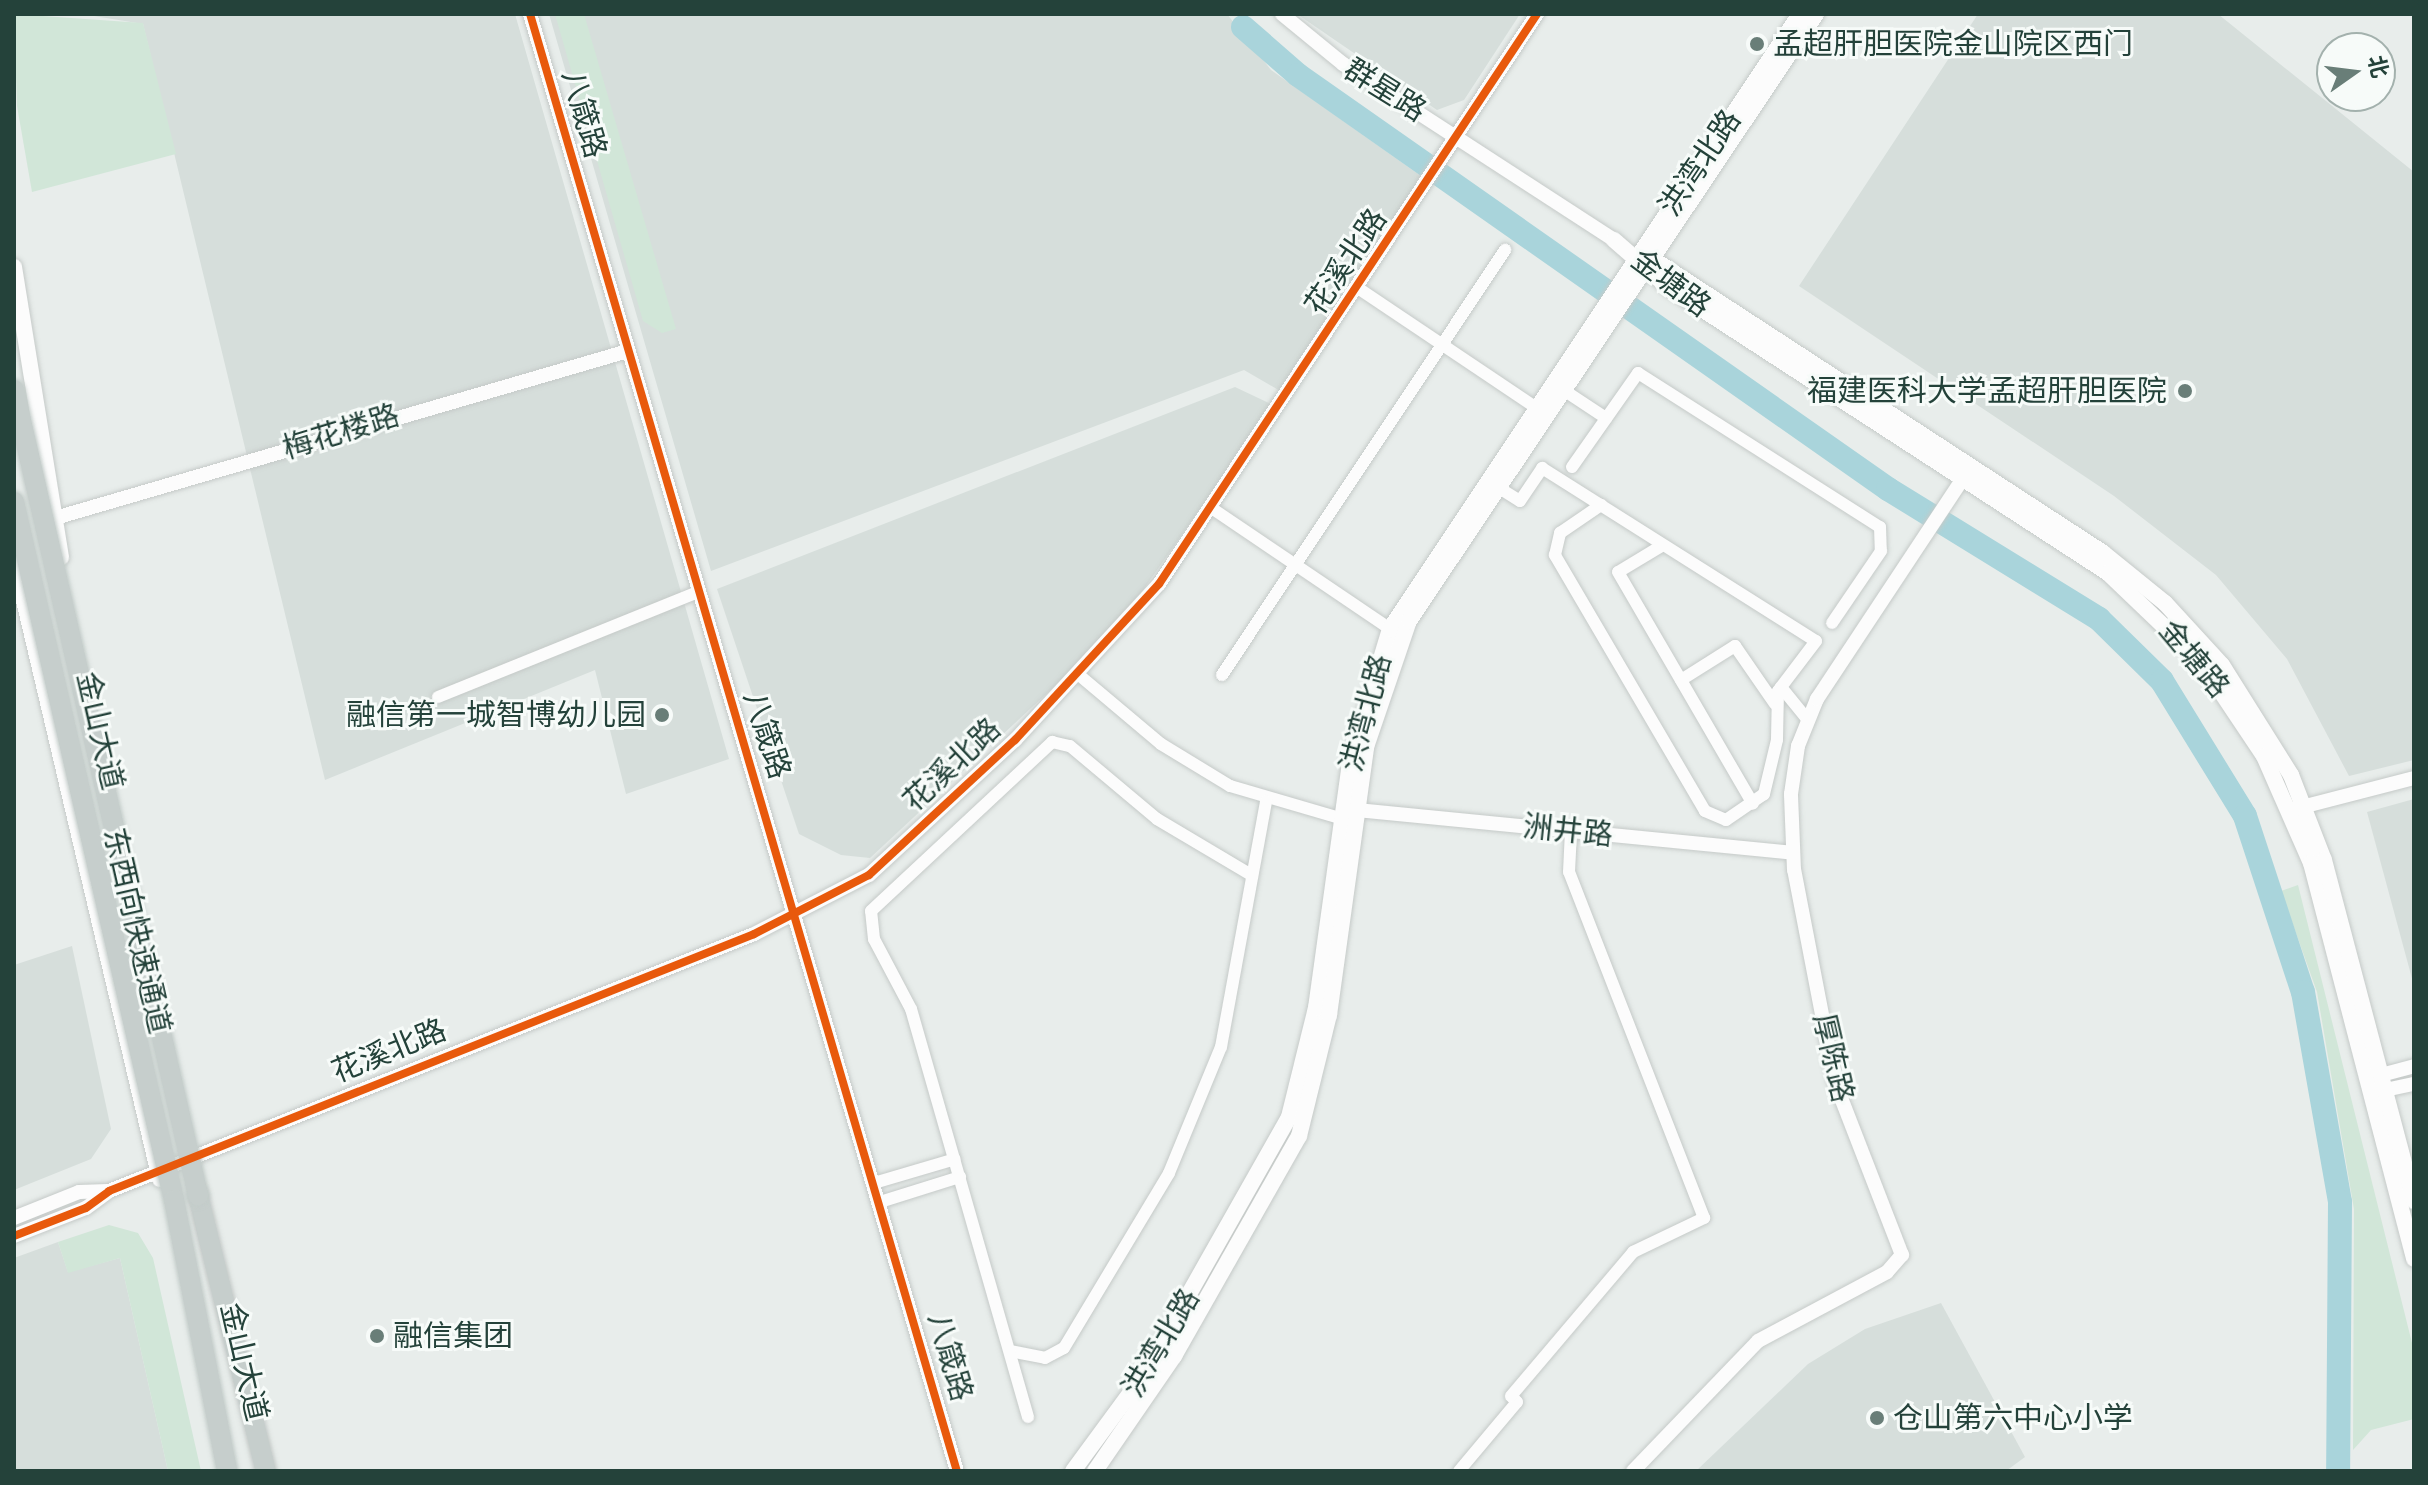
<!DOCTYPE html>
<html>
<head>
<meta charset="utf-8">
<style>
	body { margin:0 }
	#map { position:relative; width:2428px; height:1485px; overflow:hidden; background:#e8edeb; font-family:Figtree,"Noto Sans SC",sans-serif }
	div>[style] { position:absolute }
	.built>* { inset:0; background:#d6dedb }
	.green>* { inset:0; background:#d1e6d8 }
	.river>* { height:24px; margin:-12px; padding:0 12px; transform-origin:12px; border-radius:12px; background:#a9d4db }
	.roads { filter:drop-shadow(0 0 2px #c5cac8) drop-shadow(0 0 2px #c5cac8) }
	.minor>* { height:12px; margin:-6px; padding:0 6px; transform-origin:6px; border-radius:6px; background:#fcfcfc }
	.tertiary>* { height:14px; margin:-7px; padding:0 7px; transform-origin:7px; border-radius:7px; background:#fcfcfc }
	.secondary>* { height:16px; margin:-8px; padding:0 8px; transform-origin:8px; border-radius:8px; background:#fcfcfc }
	.trunk>* { height:20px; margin:-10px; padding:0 10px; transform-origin:10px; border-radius:10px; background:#c6cecc }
	.bridges { filter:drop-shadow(0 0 2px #c3ccc9) drop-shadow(0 0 2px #c3ccc9) }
	.trunk-bridge>* { height:20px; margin:-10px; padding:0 10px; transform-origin:10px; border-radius:10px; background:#c6cecc }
	.cycleway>* { height:8px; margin:-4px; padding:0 4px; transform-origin:4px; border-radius:4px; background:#e8590c }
	.dots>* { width:22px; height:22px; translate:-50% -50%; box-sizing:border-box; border:4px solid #f7fbf9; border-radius:50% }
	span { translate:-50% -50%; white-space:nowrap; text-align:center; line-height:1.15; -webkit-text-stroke:6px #f7fbf9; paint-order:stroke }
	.poi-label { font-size:30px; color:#24423a }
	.left { translate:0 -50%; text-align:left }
	.right { translate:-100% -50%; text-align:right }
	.street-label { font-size:30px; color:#24423a }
	.frame { position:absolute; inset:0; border:16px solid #24423a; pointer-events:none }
	.north { position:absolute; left:2316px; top:32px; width:80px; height:80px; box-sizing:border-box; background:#f7fbf9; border:2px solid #a3b1ad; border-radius:50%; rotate:76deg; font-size:22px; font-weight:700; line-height:32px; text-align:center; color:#24423a }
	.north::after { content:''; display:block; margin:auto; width:28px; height:36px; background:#697e78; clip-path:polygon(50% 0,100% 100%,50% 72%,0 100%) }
</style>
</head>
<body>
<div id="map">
	<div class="built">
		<i style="clip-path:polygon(82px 14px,515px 14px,729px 759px,626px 794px,595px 670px,325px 780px,143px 24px)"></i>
		<i style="clip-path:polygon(549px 14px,1227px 14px,1271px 70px,1421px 176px,1282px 392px,1244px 370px,711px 571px)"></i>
		<i style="clip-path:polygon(1297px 14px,1520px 14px,1464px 100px,1437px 110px)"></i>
		<i style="clip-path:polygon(1978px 14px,2218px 14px,2414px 172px,2414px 760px,2349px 776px,2287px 659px,2216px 575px,2114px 496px,1799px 286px)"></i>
		<i style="clip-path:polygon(1235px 387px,1273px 405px,1143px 590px,1073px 669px,870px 858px,841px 855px,799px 834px,717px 589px)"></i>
		<i style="clip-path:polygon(2414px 799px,2414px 986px,2367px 812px)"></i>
		<i style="clip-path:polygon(72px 946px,111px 1129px,91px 1159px,14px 1190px,14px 965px)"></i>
		<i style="clip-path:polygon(58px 1242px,68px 1272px,120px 1258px,168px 1471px,14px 1471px,14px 1258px)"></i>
		<i style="clip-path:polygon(1941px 1303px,2025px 1457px,2006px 1471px,1696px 1471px,1808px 1364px,1865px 1329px)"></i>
	</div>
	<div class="green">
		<i style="clip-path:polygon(14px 14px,143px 23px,176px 154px,32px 192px,17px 106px)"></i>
		<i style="clip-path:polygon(555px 14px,584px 14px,676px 329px,662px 333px,643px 321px)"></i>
		<i style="clip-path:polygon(2298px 885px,2414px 1351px,2414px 1419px,2371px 1430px,2353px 1450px,2354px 1209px,2317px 992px,2281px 891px)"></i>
		<i style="clip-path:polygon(109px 1225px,138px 1233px,153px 1258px,201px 1471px,168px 1471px,120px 1258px,68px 1273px,58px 1242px)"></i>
	</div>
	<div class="river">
		<i style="left:1243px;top:27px;width:73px;rotate:41.1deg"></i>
		<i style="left:1298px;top:75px;width:721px;rotate:35.06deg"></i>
		<i style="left:1888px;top:489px;width:248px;rotate:31.6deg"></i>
		<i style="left:2099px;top:619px;width:88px;rotate:44.5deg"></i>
		<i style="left:2162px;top:681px;width:158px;rotate:58.4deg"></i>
		<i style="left:2245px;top:816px;width:185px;rotate:71.8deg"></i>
		<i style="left:2303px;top:992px;width:213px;rotate:80deg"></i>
		<i style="left:2340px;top:1202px;width:269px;rotate:90.4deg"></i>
	</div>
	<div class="roads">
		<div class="minor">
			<i style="left:1358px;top:288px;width:210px;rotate:33.9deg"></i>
			<i style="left:1562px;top:389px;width:53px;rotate:33.4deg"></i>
			<i style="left:1572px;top:467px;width:115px;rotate:-54.9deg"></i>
			<i style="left:1638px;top:373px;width:287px;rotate:32.5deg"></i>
			<i style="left:1880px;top:527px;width:24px;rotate:88deg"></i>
			<i style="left:1881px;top:551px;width:87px;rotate:124.2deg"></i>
			<i style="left:1496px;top:486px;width:28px;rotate:32deg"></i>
			<i style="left:1520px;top:501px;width:40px;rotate:-56deg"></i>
			<i style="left:1542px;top:468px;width:324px;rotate:32.3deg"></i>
			<i style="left:1816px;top:641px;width:63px;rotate:127.2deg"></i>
			<i style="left:1778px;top:691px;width:49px;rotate:91.2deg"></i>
			<i style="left:1777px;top:740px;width:56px;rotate:103.5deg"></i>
			<i style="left:1764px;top:794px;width:46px;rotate:145.6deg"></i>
			<i style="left:1726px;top:820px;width:23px;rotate:-157deg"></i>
			<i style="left:1705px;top:811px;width:297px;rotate:-120.4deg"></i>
			<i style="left:1555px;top:555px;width:23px;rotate:-77deg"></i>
			<i style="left:1560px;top:533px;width:50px;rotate:-34.3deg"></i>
			<i style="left:1210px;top:507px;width:217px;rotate:34.1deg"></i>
			<i style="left:1663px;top:545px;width:52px;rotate:149deg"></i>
			<i style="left:1618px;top:572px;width:268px;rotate:59.8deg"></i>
			<i style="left:1079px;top:675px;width:107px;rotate:40.1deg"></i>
			<i style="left:1161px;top:744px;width:81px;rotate:31.3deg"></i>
			<i style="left:1230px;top:786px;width:118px;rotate:16.3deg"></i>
			<i style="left:1222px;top:675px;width:511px;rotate:-56.34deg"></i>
			<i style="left:1681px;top:680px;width:64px;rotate:-32.2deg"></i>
			<i style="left:1735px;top:646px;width:70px;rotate:55.4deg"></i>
			<i style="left:1781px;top:687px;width:41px;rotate:50.9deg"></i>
			<i style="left:438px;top:697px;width:280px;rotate:-22deg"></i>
			<i style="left:874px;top:1183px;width:84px;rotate:-16.5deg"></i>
			<i style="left:880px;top:1202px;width:84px;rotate:-17.4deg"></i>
			<i style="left:1010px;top:1351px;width:36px;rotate:11deg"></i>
			<i style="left:1045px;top:1358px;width:21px;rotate:-28deg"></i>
			<i style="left:1064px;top:1348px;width:204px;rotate:-59deg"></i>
			<i style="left:1169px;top:1173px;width:136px;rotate:-67.6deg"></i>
			<i style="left:1221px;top:1047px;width:250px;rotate:-79.6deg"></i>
			<i style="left:1028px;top:1417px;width:424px;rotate:-106deg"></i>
			<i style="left:911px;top:1009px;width:79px;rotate:-117.9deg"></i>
			<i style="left:874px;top:939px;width:28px;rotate:-96deg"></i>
			<i style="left:871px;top:911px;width:248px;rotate:-43deg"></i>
			<i style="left:1052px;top:742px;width:18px;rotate:13deg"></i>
			<i style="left:1070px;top:746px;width:114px;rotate:40deg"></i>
			<i style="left:1157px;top:819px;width:106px;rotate:30.7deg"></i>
			<i style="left:1459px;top:1471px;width:90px;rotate:-50deg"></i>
			<i style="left:1517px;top:1402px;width:8px;rotate:-135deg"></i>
			<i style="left:1511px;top:1396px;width:189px;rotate:-49.7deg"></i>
			<i style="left:1633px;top:1252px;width:79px;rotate:-25.6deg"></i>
			<i style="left:1704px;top:1218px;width:371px;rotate:-111.3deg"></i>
			<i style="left:1569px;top:872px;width:41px;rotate:-87.2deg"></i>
		</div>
		<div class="tertiary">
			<i style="left:530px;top:14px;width:1518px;rotate:73.67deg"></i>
			<i style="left:1282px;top:14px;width:79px;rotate:39.3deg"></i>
			<i style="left:1343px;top:64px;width:323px;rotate:33deg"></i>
			<i style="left:55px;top:518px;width:597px;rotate:-16.25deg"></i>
			<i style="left:1346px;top:809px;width:448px;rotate:5.6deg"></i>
			<i style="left:2294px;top:809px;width:124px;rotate:-14.5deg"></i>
			<i style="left:2381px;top:1075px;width:34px;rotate:-15deg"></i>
			<i style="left:2385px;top:1090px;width:30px;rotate:-12deg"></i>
			<i style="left:14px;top:1218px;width:70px;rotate:-21.8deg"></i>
			<i style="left:79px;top:1192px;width:29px;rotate:-2deg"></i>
			<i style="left:14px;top:1236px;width:77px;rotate:-21.3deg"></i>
			<i style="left:86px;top:1208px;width:29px;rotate:-36deg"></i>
			<i style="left:109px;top:1191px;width:694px;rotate:-21.72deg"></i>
			<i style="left:754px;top:934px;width:129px;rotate:-27.2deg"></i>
			<i style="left:869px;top:875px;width:199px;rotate:-42.8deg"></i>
			<i style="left:1015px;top:740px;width:212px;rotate:-47.3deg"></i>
			<i style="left:1159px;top:584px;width:684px;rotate:-56.45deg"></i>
			<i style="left:1633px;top:1471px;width:180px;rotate:-46.1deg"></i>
			<i style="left:1758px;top:1341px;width:146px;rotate:-28.1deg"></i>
			<i style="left:1887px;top:1272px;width:23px;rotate:-49deg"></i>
			<i style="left:1902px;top:1255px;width:186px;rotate:-111.2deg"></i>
			<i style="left:1835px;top:1082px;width:216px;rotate:-100.9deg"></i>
			<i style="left:1794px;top:870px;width:76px;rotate:-92.3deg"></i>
			<i style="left:1791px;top:794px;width:49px;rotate:-81.7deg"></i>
			<i style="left:1798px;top:746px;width:51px;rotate:-68deg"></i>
			<i style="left:1817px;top:699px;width:265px;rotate:-56.5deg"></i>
		</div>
		<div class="secondary">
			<i style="left:1614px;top:240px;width:72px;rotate:41deg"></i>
			<i style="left:1668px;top:287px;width:525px;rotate:33.02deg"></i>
			<i style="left:2108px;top:573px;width:129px;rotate:43.7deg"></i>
			<i style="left:2201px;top:662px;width:113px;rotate:56.2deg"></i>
			<i style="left:2264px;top:756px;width:117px;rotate:66.3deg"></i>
			<i style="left:2311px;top:863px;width:409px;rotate:75.4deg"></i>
			<i style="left:1645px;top:254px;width:546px;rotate:33.11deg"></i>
			<i style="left:2102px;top:552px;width:81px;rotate:39deg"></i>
			<i style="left:2165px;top:603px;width:84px;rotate:47.4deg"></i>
			<i style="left:2222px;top:665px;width:130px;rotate:57.9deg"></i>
			<i style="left:2291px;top:775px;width:91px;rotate:68.8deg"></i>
			<i style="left:2324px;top:860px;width:353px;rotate:75.2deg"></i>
			<i style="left:14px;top:267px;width:294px;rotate:80.8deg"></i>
			<i style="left:14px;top:558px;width:638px;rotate:76.77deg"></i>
			<i style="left:1073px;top:1471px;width:117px;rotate:-53.7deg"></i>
			<i style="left:1142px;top:1377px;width:299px;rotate:-60.5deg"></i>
			<i style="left:1289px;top:1117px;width:112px;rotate:-76.1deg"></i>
			<i style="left:1316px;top:1008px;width:248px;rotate:-82.1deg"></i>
			<i style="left:1350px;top:762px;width:139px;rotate:-73.3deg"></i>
			<i style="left:1390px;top:629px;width:739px;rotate:-56.31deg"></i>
			<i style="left:1095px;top:1471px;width:140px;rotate:-55.5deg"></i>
			<i style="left:1174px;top:1356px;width:253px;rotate:-60.4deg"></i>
			<i style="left:1299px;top:1136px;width:125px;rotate:-76.1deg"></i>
			<i style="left:1329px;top:1015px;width:271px;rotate:-82.1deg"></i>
			<i style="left:1366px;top:747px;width:133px;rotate:-71.2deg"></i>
			<i style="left:1409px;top:621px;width:731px;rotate:-56.16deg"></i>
		</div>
		<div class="trunk">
			<i style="left:198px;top:1195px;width:284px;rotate:76.2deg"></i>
		</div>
	</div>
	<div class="bridges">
		<div class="trunk-bridge">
			<i style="left:14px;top:390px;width:826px;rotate:77.12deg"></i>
			<i style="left:14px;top:502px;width:716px;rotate:77.09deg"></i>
			<i style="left:174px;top:1200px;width:276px;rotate:78.9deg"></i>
		</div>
	</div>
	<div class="cycleway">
		<i style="left:530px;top:14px;width:1518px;rotate:73.67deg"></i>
		<i style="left:14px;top:1236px;width:77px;rotate:-21.3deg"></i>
		<i style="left:86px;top:1208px;width:29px;rotate:-36deg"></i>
		<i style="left:109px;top:1191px;width:694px;rotate:-21.72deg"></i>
		<i style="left:754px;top:934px;width:129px;rotate:-27.2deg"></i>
		<i style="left:869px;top:875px;width:199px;rotate:-42.8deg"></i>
		<i style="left:1015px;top:740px;width:212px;rotate:-47.3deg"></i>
		<i style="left:1159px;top:584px;width:684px;rotate:-56.45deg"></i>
	</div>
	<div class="dots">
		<i style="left:1757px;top:44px;background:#697e78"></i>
		<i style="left:2185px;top:391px;background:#697e78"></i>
		<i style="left:662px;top:715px;background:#697e78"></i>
		<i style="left:377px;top:1336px;background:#697e78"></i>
		<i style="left:1877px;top:1418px;background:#697e78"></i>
	</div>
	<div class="poi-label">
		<span class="left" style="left:1773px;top:44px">孟超肝胆医院金山院区西门</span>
		<span class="right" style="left:2167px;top:391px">福建医科大学孟超肝胆医院</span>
		<span class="right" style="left:646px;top:715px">融信第一城智博幼儿园</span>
		<span class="left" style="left:393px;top:1336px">融信集团</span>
		<span class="left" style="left:1893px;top:1418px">仓山第六中心小学</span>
	</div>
	<div class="street-label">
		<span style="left:1385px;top:90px;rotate:32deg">群星路</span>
		<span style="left:584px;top:114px;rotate:74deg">八箴路</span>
		<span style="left:1700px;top:163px;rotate:-56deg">洪湾北路</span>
		<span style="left:1346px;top:262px;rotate:-56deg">花溪北路</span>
		<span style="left:1671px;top:283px;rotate:37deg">金塘路</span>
		<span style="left:341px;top:432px;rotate:-17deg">梅花楼路</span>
		<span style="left:2194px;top:659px;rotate:50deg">金塘路</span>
		<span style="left:1366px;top:713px;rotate:-75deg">洪湾北路</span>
		<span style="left:100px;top:731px;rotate:77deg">金山大道</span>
		<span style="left:767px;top:735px;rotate:72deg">八箴路</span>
		<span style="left:952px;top:765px;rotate:-43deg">花溪北路</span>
		<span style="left:1568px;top:831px;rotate:6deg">洲井路</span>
		<span style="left:137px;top:931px;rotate:77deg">东西向快速通道</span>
		<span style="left:389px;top:1051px;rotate:-22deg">花溪北路</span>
		<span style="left:1833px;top:1058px;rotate:77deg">厚陈路</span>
		<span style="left:1161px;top:1343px;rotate:-59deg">洪湾北路</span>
		<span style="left:950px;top:1357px;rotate:74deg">八箴路</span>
		<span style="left:244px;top:1362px;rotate:77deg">金山大道</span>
	</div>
	<div class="frame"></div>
	<div class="north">北</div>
</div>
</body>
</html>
